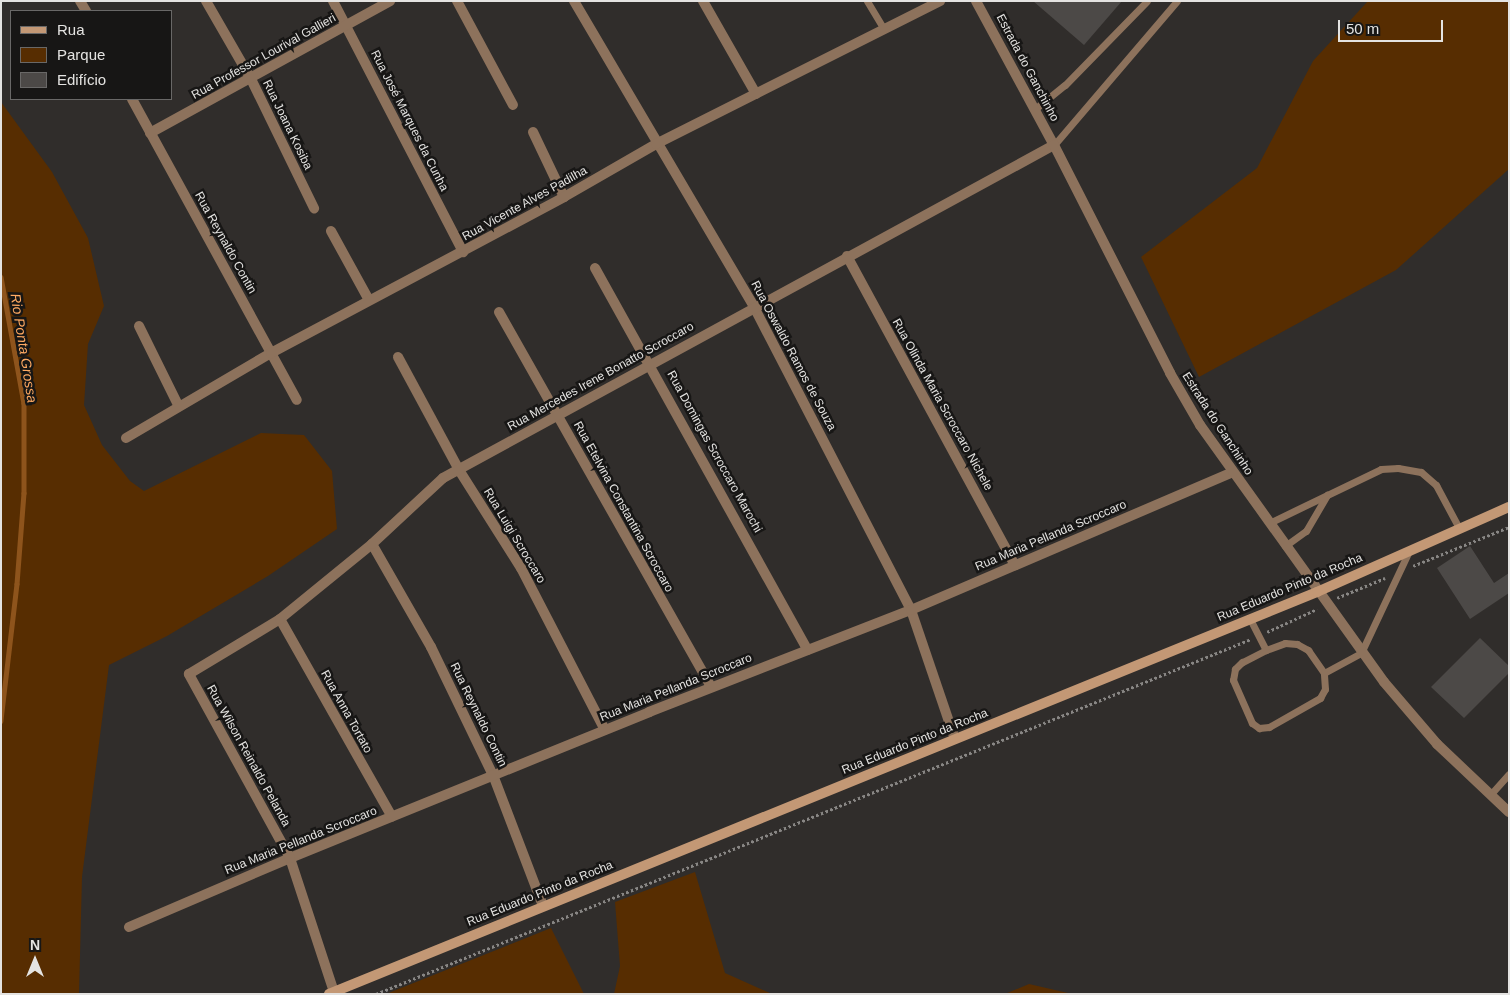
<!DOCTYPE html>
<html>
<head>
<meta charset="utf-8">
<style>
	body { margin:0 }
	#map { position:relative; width:1510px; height:995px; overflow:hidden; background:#302d2b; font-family:Helvetica,sans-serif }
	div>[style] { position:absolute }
	.green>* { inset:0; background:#572d01 }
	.stream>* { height:4.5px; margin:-2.25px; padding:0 2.25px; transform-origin:2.25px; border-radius:2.25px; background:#8e541c }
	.building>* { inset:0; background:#4c4947 }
	.path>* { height:2.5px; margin-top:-1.25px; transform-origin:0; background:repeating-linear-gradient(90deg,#888684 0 2.5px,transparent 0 5px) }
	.service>* { height:7px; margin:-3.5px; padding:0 3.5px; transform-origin:3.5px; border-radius:3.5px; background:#8d725c }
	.minor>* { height:10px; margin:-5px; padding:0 5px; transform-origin:5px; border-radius:5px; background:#8d725c }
	.tertiary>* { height:10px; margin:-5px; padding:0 5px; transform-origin:5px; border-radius:5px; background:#8d725c }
	.secondary>* { height:10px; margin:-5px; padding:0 5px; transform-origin:5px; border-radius:5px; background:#c39875 }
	span { translate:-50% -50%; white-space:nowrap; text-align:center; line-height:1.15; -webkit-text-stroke:5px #171615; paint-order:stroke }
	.street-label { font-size:12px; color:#e4e3e1 }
	.water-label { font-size:14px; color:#ffaa62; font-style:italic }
	.frame { position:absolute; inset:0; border:2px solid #e4e3e1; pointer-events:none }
	.legend { position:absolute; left:10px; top:10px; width:162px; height:90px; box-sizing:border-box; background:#171615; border:1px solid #696867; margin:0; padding:6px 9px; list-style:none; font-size:15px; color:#e4e3e1 }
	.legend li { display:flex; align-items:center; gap:10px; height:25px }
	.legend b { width:25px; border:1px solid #696867 }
	.north { position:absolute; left:10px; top:935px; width:50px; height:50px; -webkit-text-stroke:4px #171615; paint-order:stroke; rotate:0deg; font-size:14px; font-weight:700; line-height:20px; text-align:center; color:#e4e3e1 }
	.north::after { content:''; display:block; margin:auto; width:18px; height:22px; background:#e4e3e1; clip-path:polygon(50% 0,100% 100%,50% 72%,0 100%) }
	.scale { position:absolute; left:1338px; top:20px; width:105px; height:22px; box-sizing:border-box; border:2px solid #e4e3e1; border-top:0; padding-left:6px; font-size:15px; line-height:18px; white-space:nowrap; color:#e4e3e1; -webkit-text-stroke:4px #171615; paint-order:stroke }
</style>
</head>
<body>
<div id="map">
	<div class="green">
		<i style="clip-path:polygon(1368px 1px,1509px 1px,1509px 169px,1396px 270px,1199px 377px,1141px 257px,1257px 168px,1313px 61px)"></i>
		<i style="clip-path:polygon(1px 102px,52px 172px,88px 238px,104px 306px,88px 344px,84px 405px,102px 445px,130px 481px,144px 491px,261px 433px,304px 435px,332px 471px,337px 529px,268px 576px,167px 636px,109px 665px,82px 877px,79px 994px,1px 994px)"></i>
		<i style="clip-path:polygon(695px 872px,725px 973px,772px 994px,614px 994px,620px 966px,615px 902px)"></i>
		<i style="clip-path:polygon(551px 928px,584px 994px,386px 994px)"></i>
		<i style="clip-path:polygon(1029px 984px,1068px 993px,1068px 994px,1005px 994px)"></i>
	</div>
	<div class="stream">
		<i style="left:1px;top:277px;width:128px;rotate:79.7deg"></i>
		<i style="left:24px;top:403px;width:90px;rotate:90deg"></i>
		<i style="left:24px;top:493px;width:91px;rotate:94.4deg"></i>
		<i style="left:17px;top:584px;width:138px;rotate:96.7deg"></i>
	</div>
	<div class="building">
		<i style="clip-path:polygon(1033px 1px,1122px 1px,1084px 45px)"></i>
		<i style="clip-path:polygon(1470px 546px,1494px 583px,1509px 573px,1509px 593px,1470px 619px,1437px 568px)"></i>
		<i style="clip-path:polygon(1480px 638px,1509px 666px,1509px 673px,1464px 718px,1431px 687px)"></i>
	</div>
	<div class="path">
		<i style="left:1413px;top:566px;width:104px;rotate:-22.1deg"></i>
		<i style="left:1337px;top:598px;width:52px;rotate:-22.6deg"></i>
		<i style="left:1267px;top:632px;width:55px;rotate:-24.7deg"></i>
		<i style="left:376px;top:994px;width:944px;rotate:-22.08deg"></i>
	</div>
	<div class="service">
		<i style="left:867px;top:1px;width:33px;rotate:59deg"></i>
		<i style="left:1035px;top:109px;width:38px;rotate:-39deg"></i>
		<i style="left:1065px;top:85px;width:117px;rotate:-45.7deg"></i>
		<i style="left:1054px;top:145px;width:189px;rotate:-49.5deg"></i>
		<i style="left:1269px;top:523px;width:124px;rotate:-25.7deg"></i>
		<i style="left:1381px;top:469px;width:17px;rotate:-3deg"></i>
		<i style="left:1398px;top:468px;width:23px;rotate:10deg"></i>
		<i style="left:1421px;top:472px;width:20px;rotate:41deg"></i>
		<i style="left:1436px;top:485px;width:49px;rotate:61.9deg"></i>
		<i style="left:1285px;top:546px;width:26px;rotate:-36deg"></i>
		<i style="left:1306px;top:531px;width:42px;rotate:-59.7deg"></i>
		<i style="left:1250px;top:619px;width:35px;rotate:63deg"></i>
		<i style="left:1266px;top:650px;width:20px;rotate:-20deg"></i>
		<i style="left:1285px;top:643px;width:12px;rotate:5deg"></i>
		<i style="left:1297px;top:644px;width:13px;rotate:29deg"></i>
		<i style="left:1308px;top:650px;width:28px;rotate:55deg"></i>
		<i style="left:1324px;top:673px;width:42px;rotate:-28.4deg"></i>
		<i style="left:1361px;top:653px;width:113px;rotate:-64.8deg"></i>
		<i style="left:1266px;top:650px;width:27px;rotate:153deg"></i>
		<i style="left:1242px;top:662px;width:10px;rotate:135deg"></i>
		<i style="left:1235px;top:669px;width:11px;rotate:100deg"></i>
		<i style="left:1233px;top:680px;width:47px;rotate:66.2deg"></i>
		<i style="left:1252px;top:723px;width:9px;rotate:36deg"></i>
		<i style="left:1259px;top:728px;width:10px;rotate:-6deg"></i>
		<i style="left:1269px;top:727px;width:59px;rotate:-29.6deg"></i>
		<i style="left:1320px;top:698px;width:10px;rotate:-61deg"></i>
		<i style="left:1325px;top:689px;width:16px;rotate:-94deg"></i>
		<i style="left:1490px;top:795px;width:28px;rotate:-48deg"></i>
	</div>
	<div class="minor">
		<i style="left:80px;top:1px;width:12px;rotate:59deg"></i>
		<i style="left:206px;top:1px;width:90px;rotate:60deg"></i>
		<i style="left:251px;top:79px;width:144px;rotate:64deg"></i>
		<i style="left:333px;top:1px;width:283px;rotate:62.6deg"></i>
		<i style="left:457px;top:1px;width:118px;rotate:61.7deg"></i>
		<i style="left:574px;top:1px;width:355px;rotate:59.5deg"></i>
		<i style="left:754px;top:307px;width:341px;rotate:62.6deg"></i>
		<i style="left:911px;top:610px;width:136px;rotate:71.2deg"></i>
		<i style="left:703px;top:1px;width:107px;rotate:60.3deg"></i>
		<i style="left:132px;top:99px;width:343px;rotate:61.3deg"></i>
		<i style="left:533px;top:132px;width:72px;rotate:64.5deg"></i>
		<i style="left:150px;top:133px;width:274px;rotate:-28.8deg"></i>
		<i style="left:331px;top:231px;width:79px;rotate:61.2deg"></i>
		<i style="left:847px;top:256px;width:352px;rotate:61.5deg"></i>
		<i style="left:595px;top:268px;width:437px;rotate:60.9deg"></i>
		<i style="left:499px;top:312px;width:431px;rotate:60.5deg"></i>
		<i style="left:139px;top:326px;width:88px;rotate:63.7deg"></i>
		<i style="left:398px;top:357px;width:128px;rotate:61.6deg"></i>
		<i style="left:459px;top:470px;width:116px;rotate:57.7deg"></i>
		<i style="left:521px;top:568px;width:182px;rotate:62.6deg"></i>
		<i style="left:126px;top:438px;width:168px;rotate:-30.4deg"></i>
		<i style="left:271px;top:353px;width:332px;rotate:-28deg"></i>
		<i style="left:564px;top:197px;width:106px;rotate:-29.9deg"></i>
		<i style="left:656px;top:144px;width:318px;rotate:-26.7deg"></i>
		<i style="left:372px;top:544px;width:119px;rotate:60.2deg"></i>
		<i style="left:431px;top:647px;width:142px;rotate:64.2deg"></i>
		<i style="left:493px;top:775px;width:140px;rotate:69.1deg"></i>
		<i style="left:280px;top:619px;width:227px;rotate:60.5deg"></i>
		<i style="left:129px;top:927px;width:175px;rotate:-23.2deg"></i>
		<i style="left:290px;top:858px;width:388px;rotate:-22.1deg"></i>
		<i style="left:649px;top:712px;width:281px;rotate:-21.3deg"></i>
		<i style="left:911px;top:610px;width:350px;rotate:-23.2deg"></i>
		<i style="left:334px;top:992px;width:141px;rotate:-108.2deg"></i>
		<i style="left:290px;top:858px;width:210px;rotate:-118.8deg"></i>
		<i style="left:189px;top:674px;width:106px;rotate:-31.1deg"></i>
		<i style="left:280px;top:619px;width:119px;rotate:-39.2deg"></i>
		<i style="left:372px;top:544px;width:97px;rotate:-42.9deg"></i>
		<i style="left:443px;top:478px;width:696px;rotate:-28.59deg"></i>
	</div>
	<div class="tertiary">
		<i style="left:976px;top:1px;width:164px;rotate:61.6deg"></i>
		<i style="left:1054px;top:145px;width:256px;rotate:63deg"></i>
		<i style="left:1170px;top:373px;width:60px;rotate:60deg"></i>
		<i style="left:1200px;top:425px;width:316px;rotate:54.4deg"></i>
		<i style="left:1384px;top:682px;width:82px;rotate:49.5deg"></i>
		<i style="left:1437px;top:744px;width:99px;rotate:43.4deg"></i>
	</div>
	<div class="secondary">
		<i style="left:329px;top:994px;width:1067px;rotate:-22.14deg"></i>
		<i style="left:1317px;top:592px;width:210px;rotate:-23.9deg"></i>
	</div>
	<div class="street-label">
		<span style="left:264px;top:57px;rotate:-29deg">Rua Professor Lourival Gallieri</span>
		<span style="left:1027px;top:68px;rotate:62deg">Estrada do Ganchinho</span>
		<span style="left:409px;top:121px;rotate:63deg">Rua José Marques da Cunha</span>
		<span style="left:287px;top:125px;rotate:64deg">Rua Joana Kosiba</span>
		<span style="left:525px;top:204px;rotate:-29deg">Rua Vicente Alves Padilha</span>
		<span style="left:225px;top:243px;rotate:61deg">Rua Reynaldo Contin</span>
		<span style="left:793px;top:356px;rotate:62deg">Rua Oswaldo Ramos de Souza</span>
		<span style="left:601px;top:377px;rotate:-29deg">Rua Mercedes Irene Bonatto Scroccaro</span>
		<span style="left:942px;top:405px;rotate:61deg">Rua Olinda Maria Scroccaro Nichele</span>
		<span style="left:1217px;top:424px;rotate:57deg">Estrada do Ganchinho</span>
		<span style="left:714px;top:452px;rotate:61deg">Rua Domingas Scroccaro Marochi</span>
		<span style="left:623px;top:507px;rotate:61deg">Rua Etelvina Constantina Scroccaro</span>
		<span style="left:514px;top:536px;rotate:59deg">Rua Luigi Scroccaro</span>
		<span style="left:1051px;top:536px;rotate:-23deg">Rua Maria Pellanda Scroccaro</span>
		<span style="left:1290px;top:588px;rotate:-23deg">Rua Eduardo Pinto da Rocha</span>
		<span style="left:676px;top:688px;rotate:-22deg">Rua Maria Pellanda Scroccaro</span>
		<span style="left:346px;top:712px;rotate:61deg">Rua Anna Tortato</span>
		<span style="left:478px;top:715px;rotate:64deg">Rua Reynaldo Contin</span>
		<span style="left:915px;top:742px;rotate:-22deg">Rua Eduardo Pinto da Rocha</span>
		<span style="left:248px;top:756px;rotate:61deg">Rua Wilson Reinaldo Pelanda</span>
		<span style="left:301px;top:841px;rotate:-22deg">Rua Maria Pellanda Scroccaro</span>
		<span style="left:540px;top:894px;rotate:-22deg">Rua Eduardo Pinto da Rocha</span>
	</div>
	<div class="water-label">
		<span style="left:24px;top:348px;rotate:81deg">Rio Ponta Grossa</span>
	</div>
	<div class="frame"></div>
	<ul class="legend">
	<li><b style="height:6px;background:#c39875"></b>Rua</li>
	<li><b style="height:14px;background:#572d01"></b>Parque</li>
	<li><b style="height:14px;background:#4c4947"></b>Edifício</li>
	</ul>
	<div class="north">N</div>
	<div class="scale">50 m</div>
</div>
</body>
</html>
